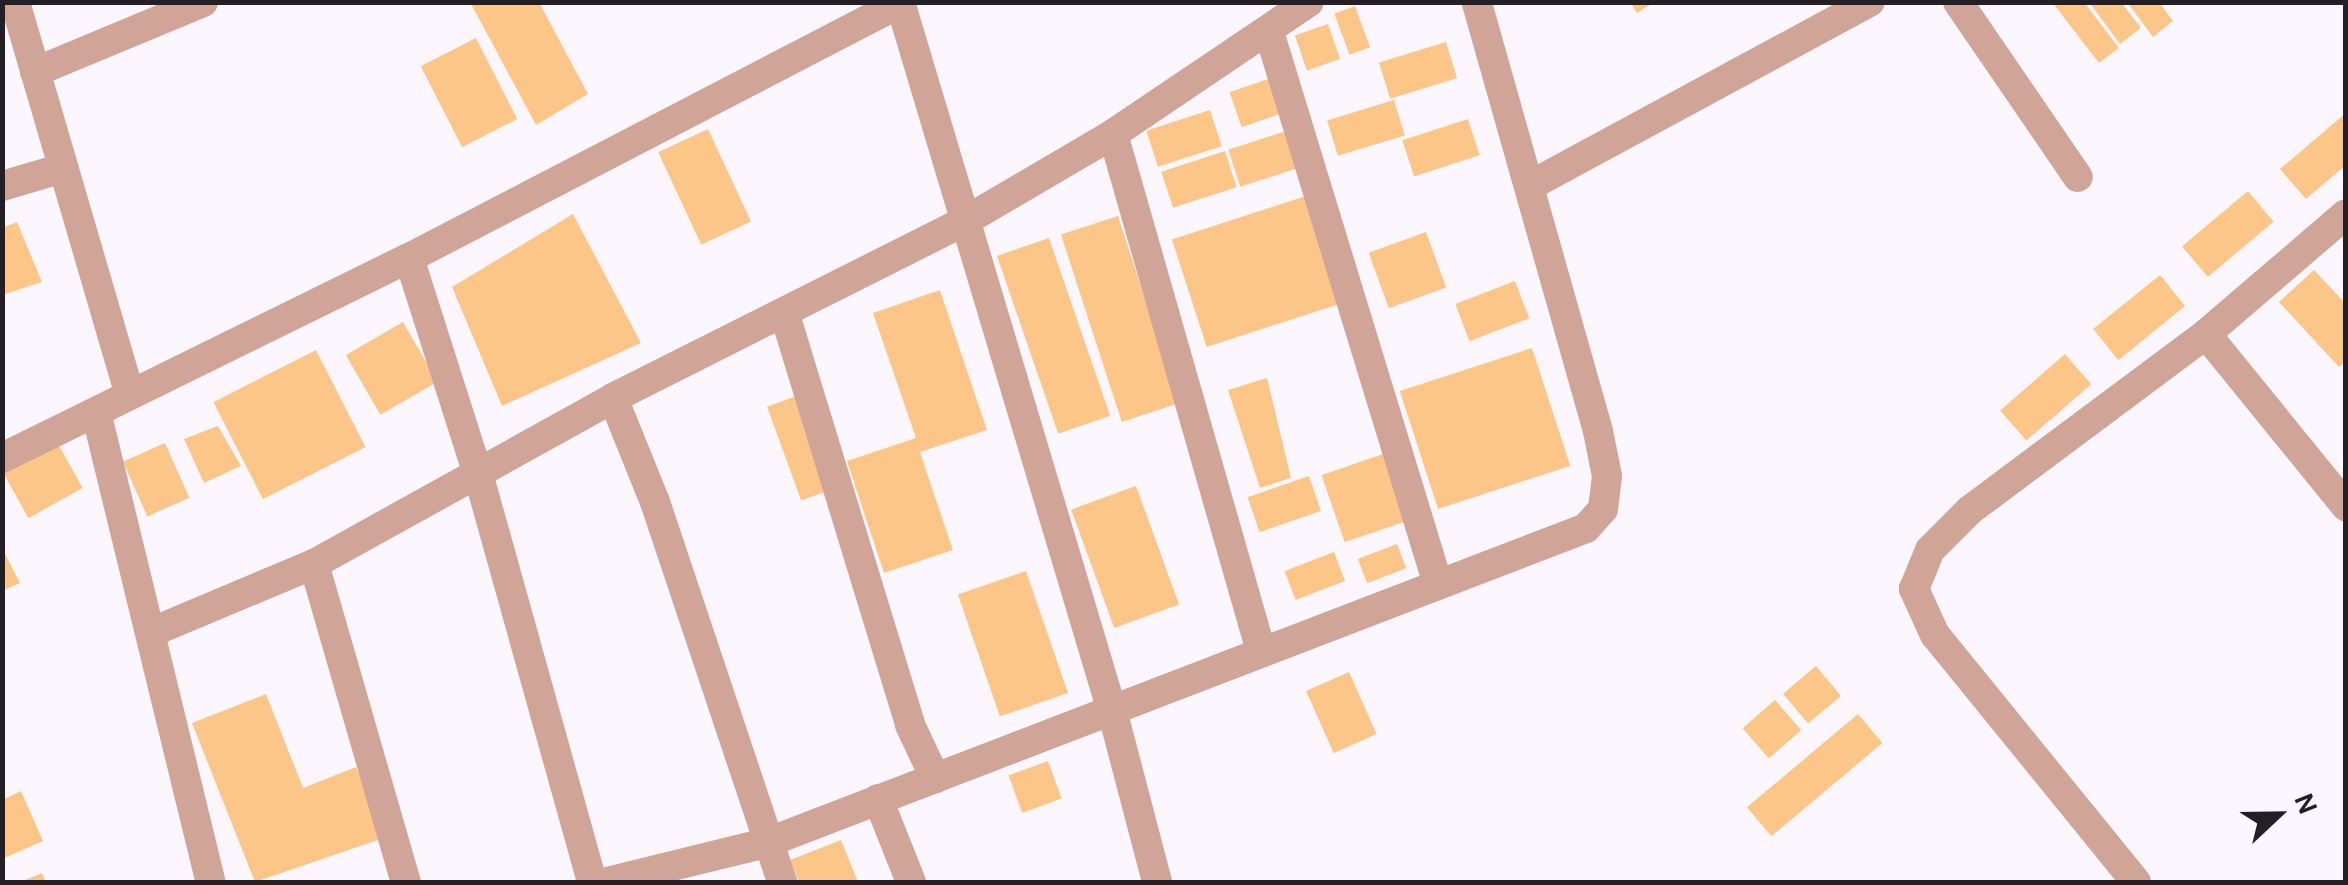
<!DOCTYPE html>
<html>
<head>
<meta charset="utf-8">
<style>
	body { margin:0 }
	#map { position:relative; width:2348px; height:885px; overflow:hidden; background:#fcf7fe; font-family:Karla,sans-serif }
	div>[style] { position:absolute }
	.building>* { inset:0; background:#fdc689; transform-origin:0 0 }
	.street>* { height:30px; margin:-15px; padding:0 15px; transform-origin:15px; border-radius:15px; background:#d1a498 }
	span { translate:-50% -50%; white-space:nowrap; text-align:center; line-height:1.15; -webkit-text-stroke:8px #fcf7fe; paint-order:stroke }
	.frame { position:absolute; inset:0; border:5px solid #231f25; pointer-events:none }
	.north { position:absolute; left:2228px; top:765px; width:100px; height:100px; -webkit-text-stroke:8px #fcf7fe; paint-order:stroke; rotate:68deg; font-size:28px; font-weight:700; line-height:40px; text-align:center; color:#231f25 }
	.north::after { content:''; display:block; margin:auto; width:35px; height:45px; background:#231f25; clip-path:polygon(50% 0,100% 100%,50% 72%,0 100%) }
</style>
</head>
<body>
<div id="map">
	<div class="building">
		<i style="clip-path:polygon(470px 2px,539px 2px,588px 94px,536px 125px)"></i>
		<i style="clip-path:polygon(1630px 2px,1655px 2px,1637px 13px)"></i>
		<i style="clip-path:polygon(2052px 2px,2084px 2px,2119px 48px,2099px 63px)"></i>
		<i style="clip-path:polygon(2089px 2px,2121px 2px,2141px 28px,2120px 44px)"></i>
		<i style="clip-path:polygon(2127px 2px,2159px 2px,2173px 21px,2153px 37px)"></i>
		<i style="left:1355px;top:6px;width:44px;height:22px;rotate:70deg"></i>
		<i style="left:1328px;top:24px;width:37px;height:35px;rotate:71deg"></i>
		<i style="left:476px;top:38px;width:91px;height:62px;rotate:63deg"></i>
		<i style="left:1446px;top:42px;width:38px;height:70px;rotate:73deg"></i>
		<i style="left:1274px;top:77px;width:37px;height:47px;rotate:71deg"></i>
		<i style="left:1394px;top:100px;width:37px;height:70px;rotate:73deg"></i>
		<i style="left:1210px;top:110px;width:38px;height:67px;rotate:72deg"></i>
		<i style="clip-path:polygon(2346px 113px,2346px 165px,2306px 199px,2280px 169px)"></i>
		<i style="left:1468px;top:119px;width:38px;height:69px;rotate:72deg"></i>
		<i style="left:708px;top:129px;width:102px;height:55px;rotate:65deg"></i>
		<i style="left:1292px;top:129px;width:39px;height:67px;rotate:72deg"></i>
		<i style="left:1225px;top:151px;width:38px;height:67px;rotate:72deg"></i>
		<i style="left:2248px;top:191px;width:40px;height:86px;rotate:50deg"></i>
		<i style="left:1306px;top:196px;width:113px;height:141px;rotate:72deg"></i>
		<i style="clip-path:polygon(573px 214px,641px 343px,502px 406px,452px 287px)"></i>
		<i style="left:1118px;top:216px;width:197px;height:60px;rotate:72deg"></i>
		<i style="clip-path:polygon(17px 222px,42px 282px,2px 295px,2px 228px)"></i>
		<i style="left:1426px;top:232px;width:59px;height:61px;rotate:70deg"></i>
		<i style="left:1049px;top:238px;width:188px;height:55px;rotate:71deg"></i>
		<i style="clip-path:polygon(2314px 270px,2346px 304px,2346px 361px,2339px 367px,2279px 302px)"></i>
		<i style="left:2160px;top:275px;width:40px;height:86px;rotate:51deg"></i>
		<i style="left:1515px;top:281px;width:40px;height:64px;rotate:69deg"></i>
		<i style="clip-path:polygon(940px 290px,987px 430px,920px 452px,953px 550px,884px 573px,847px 461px,916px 438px,873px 313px)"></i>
		<i style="left:403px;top:322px;width:69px;height:66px;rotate:60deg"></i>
		<i style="left:1532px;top:348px;width:124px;height:139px;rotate:72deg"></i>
		<i style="left:316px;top:350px;width:109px;height:115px;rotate:63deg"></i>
		<i style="left:2065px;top:354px;width:40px;height:86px;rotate:49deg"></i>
		<i style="clip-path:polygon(1267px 378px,1291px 478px,1260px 488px,1228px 390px)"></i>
		<i style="left:799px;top:395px;width:100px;height:34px;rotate:70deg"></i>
		<i style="clip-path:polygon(218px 426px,241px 466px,204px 483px,184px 439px)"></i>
		<i style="left:56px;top:440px;width:55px;height:62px;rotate:61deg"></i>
		<i style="left:165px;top:443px;width:60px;height:46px;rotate:66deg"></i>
		<i style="left:1383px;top:454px;width:71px;height:65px;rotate:71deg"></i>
		<i style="left:1309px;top:476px;width:37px;height:65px;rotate:71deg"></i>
		<i style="left:1136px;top:486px;width:126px;height:69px;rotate:70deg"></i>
		<i style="left:1397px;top:544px;width:26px;height:42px;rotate:69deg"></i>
		<i style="clip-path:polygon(2px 548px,20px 583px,2px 591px)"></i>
		<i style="left:1334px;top:552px;width:31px;height:53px;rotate:69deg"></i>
		<i style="left:1026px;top:571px;width:129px;height:72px;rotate:71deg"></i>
		<i style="left:1816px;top:666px;width:39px;height:43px;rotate:50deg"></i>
		<i style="left:1349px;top:672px;width:68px;height:47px;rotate:66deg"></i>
		<i style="clip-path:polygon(266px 694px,303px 788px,356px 767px,384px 838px,255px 882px,192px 723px)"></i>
		<i style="left:1775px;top:700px;width:40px;height:43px;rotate:49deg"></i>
		<i style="left:1858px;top:714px;width:38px;height:145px;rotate:50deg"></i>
		<i style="left:1048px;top:761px;width:40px;height:42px;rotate:70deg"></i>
		<i style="clip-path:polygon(21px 791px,43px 841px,2px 859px,2px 800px)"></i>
		<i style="clip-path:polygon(841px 840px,858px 882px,799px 882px,790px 860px)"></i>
		<i style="clip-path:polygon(42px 873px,46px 882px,20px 882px)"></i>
	</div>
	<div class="street">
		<i style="left:15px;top:2px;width:406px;rotate:73.7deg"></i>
		<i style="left:900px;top:2px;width:743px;rotate:73.35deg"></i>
		<i style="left:1113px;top:714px;width:174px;rotate:75.3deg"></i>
		<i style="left:1958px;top:2px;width:212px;rotate:55.6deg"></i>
		<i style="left:1269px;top:32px;width:574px;rotate:72.99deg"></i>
		<i style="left:35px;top:72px;width:182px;rotate:-22.6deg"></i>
		<i style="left:1113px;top:134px;width:538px;rotate:74.03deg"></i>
		<i style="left:1531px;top:185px;width:385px;rotate:-28.4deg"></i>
		<i style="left:2px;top:186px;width:64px;rotate:-16.4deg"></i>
		<i style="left:409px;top:258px;width:230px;rotate:72.3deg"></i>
		<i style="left:479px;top:477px;width:420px;rotate:74.4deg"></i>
		<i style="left:785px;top:315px;width:429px;rotate:73deg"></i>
		<i style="left:910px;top:725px;width:59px;rotate:64.7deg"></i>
		<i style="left:2206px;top:334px;width:222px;rotate:50.9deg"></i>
		<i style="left:613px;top:398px;width:112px;rotate:68deg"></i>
		<i style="left:655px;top:502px;width:401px;rotate:71.5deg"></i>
		<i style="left:96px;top:412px;width:484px;rotate:76.3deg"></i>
		<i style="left:2px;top:458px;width:453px;rotate:-26.2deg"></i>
		<i style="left:409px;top:258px;width:556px;rotate:-27.44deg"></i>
		<i style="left:314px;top:564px;width:331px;rotate:73.9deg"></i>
		<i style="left:152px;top:632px;width:176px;rotate:-22.8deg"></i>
		<i style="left:314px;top:564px;width:342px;rotate:-29deg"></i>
		<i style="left:613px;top:398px;width:394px;rotate:-26.7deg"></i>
		<i style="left:965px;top:221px;width:172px;rotate:-30.4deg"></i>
		<i style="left:1113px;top:134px;width:236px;rotate:-34deg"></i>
		<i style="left:878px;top:799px;width:89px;rotate:68.3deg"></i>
		<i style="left:607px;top:882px;width:164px;rotate:-13.8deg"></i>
		<i style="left:766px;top:843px;width:878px;rotate:-21.01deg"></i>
		<i style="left:1586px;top:528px;width:25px;rotate:-48deg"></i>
		<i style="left:1603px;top:509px;width:33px;rotate:-83deg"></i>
		<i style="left:1607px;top:476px;width:46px;rotate:-101.3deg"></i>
		<i style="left:1598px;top:431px;width:446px;rotate:-105.8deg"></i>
		<i style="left:2136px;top:882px;width:318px;rotate:-129.1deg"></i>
		<i style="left:1935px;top:635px;width:51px;rotate:-114.5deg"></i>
		<i style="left:1914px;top:589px;width:42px;rotate:-67.7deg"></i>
		<i style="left:1930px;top:550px;width:57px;rotate:-45deg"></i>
		<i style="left:1970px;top:510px;width:294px;rotate:-36.7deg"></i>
		<i style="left:2206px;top:334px;width:184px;rotate:-40.6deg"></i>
	</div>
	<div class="frame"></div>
	<div class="north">N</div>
</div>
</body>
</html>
